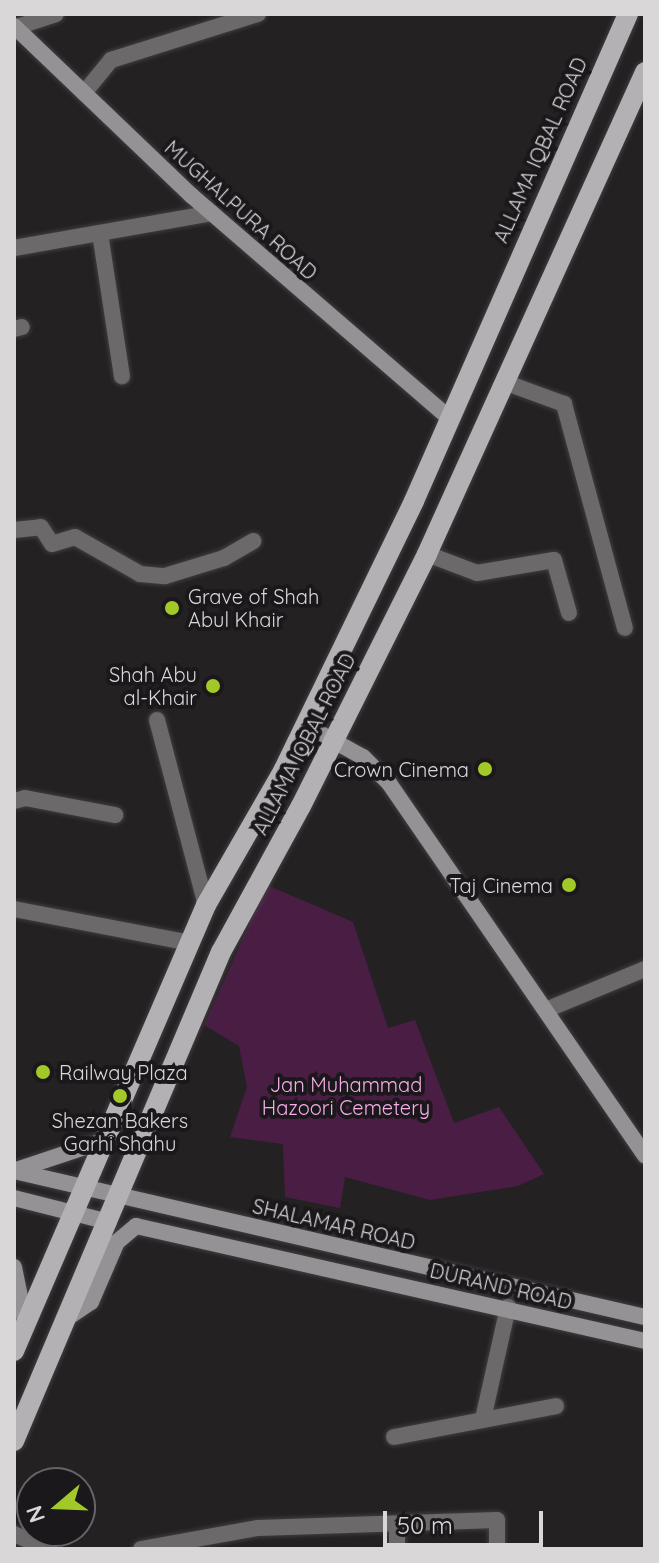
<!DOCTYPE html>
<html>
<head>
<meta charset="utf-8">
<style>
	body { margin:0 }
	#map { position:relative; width:659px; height:1563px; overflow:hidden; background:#242123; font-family:Quicksand,sans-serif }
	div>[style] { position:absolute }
	.green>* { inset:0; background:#4a1e44 }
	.roads { filter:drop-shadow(0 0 2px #413e40) drop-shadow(0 0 2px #413e40) }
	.minor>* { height:16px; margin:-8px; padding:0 8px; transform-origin:8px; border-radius:8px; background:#6b696a }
	.tertiary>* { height:16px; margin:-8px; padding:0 8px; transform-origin:8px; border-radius:8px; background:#6b696a }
	.secondary>* { height:16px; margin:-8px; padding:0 8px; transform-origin:8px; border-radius:8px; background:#949294 }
	.primary>* { height:20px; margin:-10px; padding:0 10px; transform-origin:10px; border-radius:10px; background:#b4b1b4 }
	.dots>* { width:22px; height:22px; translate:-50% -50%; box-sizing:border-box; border:4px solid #1a181a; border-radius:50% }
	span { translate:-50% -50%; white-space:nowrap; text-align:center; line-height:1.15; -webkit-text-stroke:8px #1a181a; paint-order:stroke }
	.street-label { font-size:20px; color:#d9d7d8 }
	.poi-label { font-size:20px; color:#d9d7d8 }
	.left { translate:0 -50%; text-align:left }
	.right { translate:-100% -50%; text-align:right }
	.park-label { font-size:20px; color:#f8abea }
	.frame { position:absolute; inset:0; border:16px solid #d9d7d8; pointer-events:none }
	.north { position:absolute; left:16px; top:1467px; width:80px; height:80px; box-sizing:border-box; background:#1a181a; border:2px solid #666466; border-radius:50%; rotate:251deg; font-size:22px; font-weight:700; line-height:32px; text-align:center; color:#d9d7d8 }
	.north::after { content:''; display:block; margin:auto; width:28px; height:36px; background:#a2c928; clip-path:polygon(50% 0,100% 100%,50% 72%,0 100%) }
	.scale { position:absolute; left:383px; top:1511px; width:160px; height:36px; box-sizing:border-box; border:4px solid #d9d7d8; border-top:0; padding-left:10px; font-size:24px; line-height:28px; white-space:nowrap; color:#d9d7d8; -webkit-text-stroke:6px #1a181a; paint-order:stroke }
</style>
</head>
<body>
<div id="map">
	<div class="green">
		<i style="clip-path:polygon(267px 885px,353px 922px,388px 1028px,415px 1020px,454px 1123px,499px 1107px,544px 1174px,518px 1186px,430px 1200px,345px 1177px,340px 1208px,285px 1197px,283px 1144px,230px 1137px,247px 1087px,239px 1046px,204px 1025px)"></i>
	</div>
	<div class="roads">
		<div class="minor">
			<i style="left:14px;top:28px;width:44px;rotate:-18.4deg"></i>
			<i style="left:84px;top:93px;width:43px;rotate:-50.7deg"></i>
			<i style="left:111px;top:60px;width:154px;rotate:-17.4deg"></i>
			<i style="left:100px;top:233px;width:145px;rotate:81.3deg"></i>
			<i style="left:14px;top:248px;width:201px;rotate:-10deg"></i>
			<i style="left:14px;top:329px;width:8px;rotate:-14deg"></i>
			<i style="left:504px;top:382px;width:64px;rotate:20.1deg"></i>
			<i style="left:564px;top:404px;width:232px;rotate:74.8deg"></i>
			<i style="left:14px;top:530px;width:27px;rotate:-6deg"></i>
			<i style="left:41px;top:527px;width:20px;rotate:57deg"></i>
			<i style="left:52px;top:544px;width:24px;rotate:-17deg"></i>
			<i style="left:75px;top:537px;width:75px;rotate:29.6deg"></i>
			<i style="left:140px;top:574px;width:25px;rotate:5deg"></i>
			<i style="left:165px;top:576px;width:62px;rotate:-17deg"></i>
			<i style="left:224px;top:558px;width:34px;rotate:-30deg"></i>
			<i style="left:427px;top:554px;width:53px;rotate:20.8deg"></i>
			<i style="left:477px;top:573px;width:78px;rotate:-9.6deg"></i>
			<i style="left:554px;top:560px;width:55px;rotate:74.2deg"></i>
			<i style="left:157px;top:720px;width:191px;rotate:75.2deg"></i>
			<i style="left:14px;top:801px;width:11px;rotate:-15deg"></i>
			<i style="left:25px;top:798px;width:92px;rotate:10.7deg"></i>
			<i style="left:14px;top:909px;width:179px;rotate:10.9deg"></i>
			<i style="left:483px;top:1419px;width:115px;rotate:-77.4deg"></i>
			<i style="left:394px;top:1437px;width:165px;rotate:-10.8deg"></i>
			<i style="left:14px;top:1534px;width:36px;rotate:24deg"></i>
			<i style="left:141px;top:1549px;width:119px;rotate:-10.2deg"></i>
			<i style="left:258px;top:1528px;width:239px;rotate:-1.9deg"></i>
			<i style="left:497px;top:1520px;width:29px;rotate:90deg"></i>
			<i style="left:397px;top:1549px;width:23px;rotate:-90deg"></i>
		</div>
		<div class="tertiary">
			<i style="left:548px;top:1009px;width:105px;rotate:-22.4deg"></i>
		</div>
		<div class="secondary">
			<i style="left:14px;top:26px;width:246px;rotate:43.7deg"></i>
			<i style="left:192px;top:196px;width:338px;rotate:40.8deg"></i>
			<i style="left:305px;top:725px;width:66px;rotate:28.9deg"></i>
			<i style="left:363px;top:757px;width:37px;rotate:45deg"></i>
			<i style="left:389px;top:783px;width:452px;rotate:55.5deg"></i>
			<i style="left:16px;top:1170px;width:92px;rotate:-18.4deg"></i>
			<i style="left:14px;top:1171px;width:648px;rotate:13.03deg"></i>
			<i style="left:14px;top:1198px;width:98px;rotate:14.2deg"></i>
			<i style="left:14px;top:1267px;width:60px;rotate:78.5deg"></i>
			<i style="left:67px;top:1318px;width:29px;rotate:-34deg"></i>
			<i style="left:91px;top:1302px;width:65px;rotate:-66.6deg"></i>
			<i style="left:117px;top:1242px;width:25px;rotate:-40deg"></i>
			<i style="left:136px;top:1226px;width:522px;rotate:12.73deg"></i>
		</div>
		<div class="primary">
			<i style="left:14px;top:1351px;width:486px;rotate:-66.7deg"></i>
			<i style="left:206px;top:905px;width:155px;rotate:-60.1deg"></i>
			<i style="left:283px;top:771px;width:300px;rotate:-64.1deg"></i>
			<i style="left:414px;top:501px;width:532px;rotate:-66.28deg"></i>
			<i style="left:14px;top:1441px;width:531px;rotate:-67.06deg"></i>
			<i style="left:221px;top:952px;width:166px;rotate:-61.3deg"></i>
			<i style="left:301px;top:806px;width:282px;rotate:-63.4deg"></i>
			<i style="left:427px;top:554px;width:529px;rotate:-65.66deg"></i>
		</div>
	</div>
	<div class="dots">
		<i style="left:172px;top:608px;background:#a2c928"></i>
		<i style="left:213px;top:686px;background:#a2c928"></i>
		<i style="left:485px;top:769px;background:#a2c928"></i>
		<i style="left:569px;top:885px;background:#a2c928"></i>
		<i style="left:43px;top:1072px;background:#a2c928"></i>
		<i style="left:120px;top:1096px;background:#a2c928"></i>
	</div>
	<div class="street-label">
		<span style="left:540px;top:150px;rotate:-66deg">ALLAMA IQBAL ROAD</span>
		<span style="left:241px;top:210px;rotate:42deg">MUGHALPURA ROAD</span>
		<span style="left:304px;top:744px;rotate:-63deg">ALLAMA IQBAL ROAD</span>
		<span style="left:334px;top:1224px;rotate:13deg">SHALAMAR ROAD</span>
		<span style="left:501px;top:1286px;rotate:13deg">DURAND ROAD</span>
	</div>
	<div class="poi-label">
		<span class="left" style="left:188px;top:608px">Grave of Shah<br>Abul Khair</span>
		<span class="right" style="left:197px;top:686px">Shah Abu<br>al-Khair</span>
		<span class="right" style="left:469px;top:769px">Crown Cinema</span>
		<span class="right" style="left:553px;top:885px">Taj Cinema</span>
		<span class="left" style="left:59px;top:1072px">Railway Plaza</span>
		<span style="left:120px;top:1132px">Shezan Bakers<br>Garhi Shahu</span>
	</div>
	<div class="park-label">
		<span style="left:346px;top:1096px">Jan Muhammad<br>Hazoori Cemetery</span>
	</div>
	<div class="frame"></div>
	<div class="north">N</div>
	<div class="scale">50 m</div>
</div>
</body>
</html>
